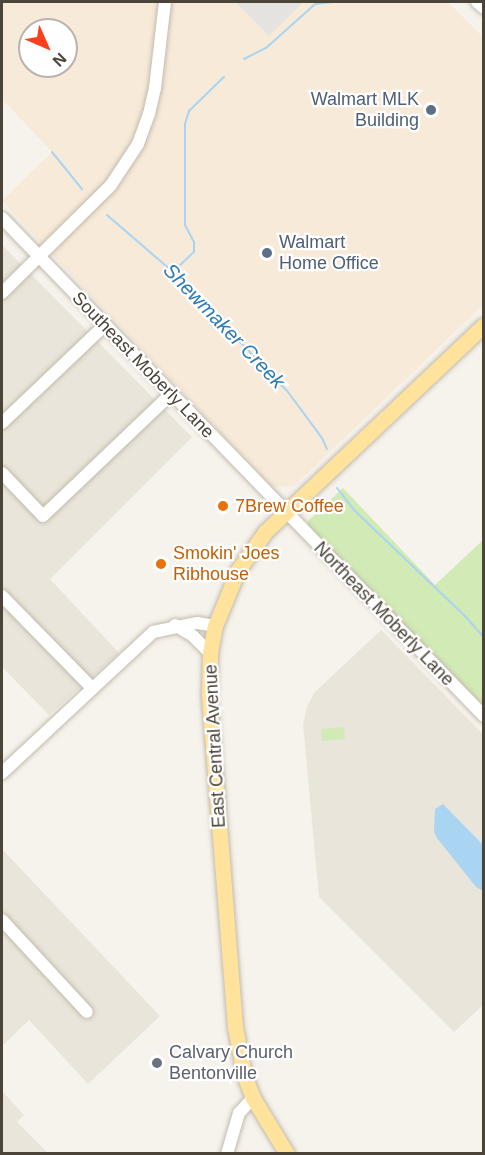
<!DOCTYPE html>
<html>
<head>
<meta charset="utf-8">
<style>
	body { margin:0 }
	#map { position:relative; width:485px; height:1155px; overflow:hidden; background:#f6f3ec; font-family:Helvetica,sans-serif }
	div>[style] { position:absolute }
	.residential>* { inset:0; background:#eae5da }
	.commercial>* { inset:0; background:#f7ead8 }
	.green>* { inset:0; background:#d2eab5; transform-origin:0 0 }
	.parking>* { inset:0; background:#e5e3e0 }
	.water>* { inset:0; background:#a9d4f2 }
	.stream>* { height:2px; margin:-1px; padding:0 1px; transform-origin:1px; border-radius:1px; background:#a9d4f2 }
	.roads { filter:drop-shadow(0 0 2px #c2bbae) drop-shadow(0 0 2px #c2bbae) }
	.minor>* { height:12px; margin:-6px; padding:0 6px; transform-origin:6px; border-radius:6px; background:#fff }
	.major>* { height:15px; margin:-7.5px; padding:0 7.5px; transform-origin:7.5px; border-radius:7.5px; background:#ffe39c }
	.dots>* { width:16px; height:16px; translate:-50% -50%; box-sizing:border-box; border:3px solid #fff; border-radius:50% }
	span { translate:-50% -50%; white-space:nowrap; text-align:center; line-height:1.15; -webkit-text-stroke:4.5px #fff; paint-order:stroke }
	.service-label { font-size:18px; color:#4e5e75 }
	.right { translate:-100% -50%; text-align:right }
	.left { translate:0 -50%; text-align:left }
	.street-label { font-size:18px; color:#4b4439 }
	.food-label { font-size:18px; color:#c56008 }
	.worship-label { font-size:18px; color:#5b616d }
	.water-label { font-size:20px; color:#2e7ab2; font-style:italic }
	.frame { position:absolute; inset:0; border:3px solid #4b4439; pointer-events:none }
	.north { position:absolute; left:18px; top:18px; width:60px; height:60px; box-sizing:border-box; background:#fff; border:2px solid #b7b4b0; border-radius:50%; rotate:135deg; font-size:16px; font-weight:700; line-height:24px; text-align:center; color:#4b4439 }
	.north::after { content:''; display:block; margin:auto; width:21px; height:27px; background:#fc3f1d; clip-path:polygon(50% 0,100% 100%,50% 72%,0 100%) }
</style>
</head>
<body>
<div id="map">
	<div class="residential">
		<i style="clip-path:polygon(2px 245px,192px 437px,50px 579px,119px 653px,49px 715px,2px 667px)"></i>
		<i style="clip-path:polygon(381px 630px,483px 734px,483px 1005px,454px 1032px,319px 897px,303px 724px,307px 707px,314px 693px)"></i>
		<i style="clip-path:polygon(2px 849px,160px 1016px,88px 1084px,29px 1020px,2px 1046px)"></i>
		<i style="clip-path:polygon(2px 1091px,24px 1115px,17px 1122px,48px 1153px,2px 1153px)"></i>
	</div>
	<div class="commercial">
		<i style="clip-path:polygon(evenodd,2px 2px,448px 2px,483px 37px,483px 305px,294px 486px,272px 487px,2px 201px,52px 152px,2px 99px,2px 2px,30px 30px,66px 30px,66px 66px,30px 66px,30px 30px)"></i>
	</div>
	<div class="green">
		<i style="clip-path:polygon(343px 488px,435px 585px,483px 540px,483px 706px,311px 529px,307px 522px)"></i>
		<i style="left:344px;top:727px;width:12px;height:23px;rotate:85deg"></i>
	</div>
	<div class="parking">
		<i style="clip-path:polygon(235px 2px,303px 2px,269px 36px)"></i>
	</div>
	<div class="water">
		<i style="clip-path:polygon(443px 804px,483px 845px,483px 891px,476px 887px,437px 838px,434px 832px,435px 809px)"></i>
	</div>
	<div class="stream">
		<i style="left:244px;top:59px;width:25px;rotate:-27deg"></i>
		<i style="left:266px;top:48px;width:66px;rotate:-41.9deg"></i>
		<i style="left:315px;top:4px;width:18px;rotate:-6deg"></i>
		<i style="left:52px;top:152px;width:48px;rotate:51deg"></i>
		<i style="left:107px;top:215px;width:87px;rotate:40.8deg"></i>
		<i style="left:173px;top:272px;width:166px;rotate:46.2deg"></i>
		<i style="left:288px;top:392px;width:57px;rotate:53.5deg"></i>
		<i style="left:322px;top:438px;width:12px;rotate:66deg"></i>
		<i style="left:173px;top:272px;width:29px;rotate:-44deg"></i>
		<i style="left:194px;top:252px;width:10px;rotate:-90deg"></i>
		<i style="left:194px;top:242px;width:19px;rotate:-118deg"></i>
		<i style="left:185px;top:225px;width:101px;rotate:-90deg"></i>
		<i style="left:185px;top:124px;width:14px;rotate:-73deg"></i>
		<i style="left:189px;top:111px;width:49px;rotate:-44.2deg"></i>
		<i style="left:337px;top:488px;width:28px;rotate:52deg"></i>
		<i style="left:354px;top:510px;width:152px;rotate:43.7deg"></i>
		<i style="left:464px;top:615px;width:30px;rotate:48deg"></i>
	</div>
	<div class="roads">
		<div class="minor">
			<i style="left:477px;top:2px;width:9px;rotate:41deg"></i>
			<i style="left:2px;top:218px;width:693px;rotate:45.94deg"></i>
			<i style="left:2px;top:293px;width:153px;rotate:-44.7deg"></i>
			<i style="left:111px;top:185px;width:49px;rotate:-56.6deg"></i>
			<i style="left:138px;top:144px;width:32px;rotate:-70deg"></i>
			<i style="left:149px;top:114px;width:27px;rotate:-77deg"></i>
			<i style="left:155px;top:88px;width:87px;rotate:-83.4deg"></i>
			<i style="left:2px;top:423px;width:142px;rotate:-43.6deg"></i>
			<i style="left:2px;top:473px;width:59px;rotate:46.4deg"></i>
			<i style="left:43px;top:516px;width:177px;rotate:-43.6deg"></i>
			<i style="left:2px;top:596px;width:129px;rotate:45.6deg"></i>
			<i style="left:175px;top:625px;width:21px;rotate:31deg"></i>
			<i style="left:193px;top:636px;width:24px;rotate:45deg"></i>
			<i style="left:2px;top:773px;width:207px;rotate:-43deg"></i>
			<i style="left:153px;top:632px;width:45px;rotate:-11.6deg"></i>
			<i style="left:197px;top:623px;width:18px;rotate:9deg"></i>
			<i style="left:2px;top:920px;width:125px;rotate:47.3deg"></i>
			<i style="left:227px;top:1154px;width:43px;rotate:-73.7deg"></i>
			<i style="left:239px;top:1113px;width:21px;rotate:-47deg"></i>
		</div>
		<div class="major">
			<i style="left:287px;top:1154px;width:66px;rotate:-121.3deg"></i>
			<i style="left:253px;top:1098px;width:26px;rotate:-111deg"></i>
			<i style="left:244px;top:1074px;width:48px;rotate:-100.8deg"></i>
			<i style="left:235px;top:1027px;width:333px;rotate:-94.5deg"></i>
			<i style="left:209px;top:695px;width:42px;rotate:-88.6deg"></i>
			<i style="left:210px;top:653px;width:27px;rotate:-80deg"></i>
			<i style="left:215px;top:626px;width:61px;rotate:-67.7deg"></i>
			<i style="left:238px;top:570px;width:47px;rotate:-54.6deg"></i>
			<i style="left:265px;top:532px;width:301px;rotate:-43.4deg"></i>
		</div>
	</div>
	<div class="dots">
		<i style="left:431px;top:110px;background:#5c6f8a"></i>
		<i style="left:267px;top:253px;background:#5c6f8a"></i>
		<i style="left:223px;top:506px;background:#e8710a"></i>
		<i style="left:161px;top:564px;background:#e8710a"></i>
		<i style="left:157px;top:1063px;background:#6b7280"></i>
	</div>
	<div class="service-label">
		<span class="right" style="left:419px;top:110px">Walmart MLK<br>Building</span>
		<span class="left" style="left:279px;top:253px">Walmart<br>Home Office</span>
	</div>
	<div class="street-label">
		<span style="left:143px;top:365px;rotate:46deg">Southeast Moberly Lane</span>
		<span style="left:384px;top:614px;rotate:46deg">Northeast Moberly Lane</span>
		<span style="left:215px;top:746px;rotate:-93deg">East Central Avenue</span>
	</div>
	<div class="food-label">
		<span class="left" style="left:235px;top:506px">7Brew Coffee</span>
		<span class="left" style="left:173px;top:564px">Smokin' Joes<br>Ribhouse</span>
	</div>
	<div class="worship-label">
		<span class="left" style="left:169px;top:1063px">Calvary Church<br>Bentonville</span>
	</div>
	<div class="water-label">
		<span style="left:224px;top:326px;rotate:46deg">Shewmaker Creek</span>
	</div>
	<div class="frame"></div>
	<div class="north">N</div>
</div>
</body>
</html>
